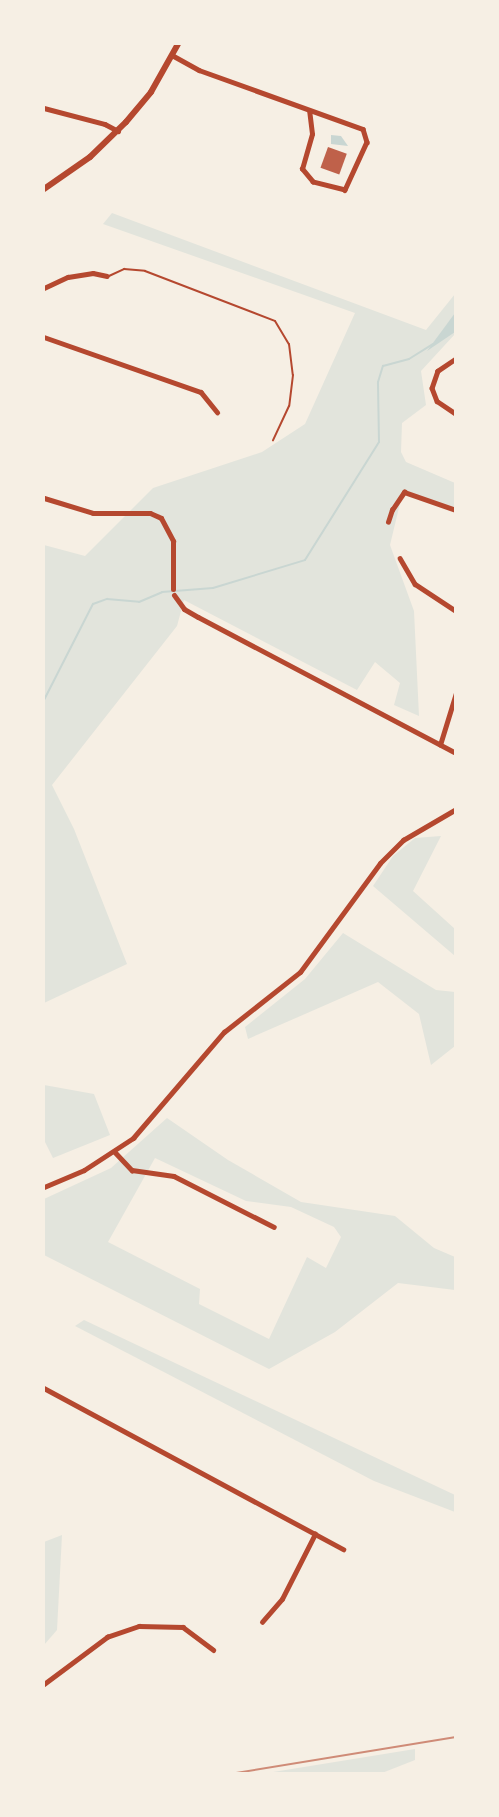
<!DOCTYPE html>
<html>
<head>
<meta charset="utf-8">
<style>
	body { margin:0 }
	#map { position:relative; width:499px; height:1817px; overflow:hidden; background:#f6efe4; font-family:Overpass,sans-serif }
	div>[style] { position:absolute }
	.green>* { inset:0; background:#e2e4dc }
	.water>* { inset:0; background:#c9d6d2 }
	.stream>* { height:2px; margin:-1px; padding:0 1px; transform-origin:1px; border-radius:1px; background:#c9d6d2 }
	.building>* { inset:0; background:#bf614a; transform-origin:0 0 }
	.service>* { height:2px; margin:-1px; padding:0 1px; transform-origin:1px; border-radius:1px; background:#b5482f }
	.minor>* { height:4.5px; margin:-2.25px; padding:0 2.25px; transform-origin:2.25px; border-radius:2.25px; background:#b5482f }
	.tertiary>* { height:5px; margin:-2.5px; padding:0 2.5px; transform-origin:2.5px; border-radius:2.5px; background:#b5482f }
	.secondary>* { height:6px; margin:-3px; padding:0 3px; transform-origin:3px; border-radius:3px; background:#b5482f }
	.rail>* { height:2px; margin:-1px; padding:0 1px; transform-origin:1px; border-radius:1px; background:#cf8b77 }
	span { translate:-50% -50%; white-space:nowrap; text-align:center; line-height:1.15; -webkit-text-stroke:6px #f6efe4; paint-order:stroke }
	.frame { position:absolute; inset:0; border:45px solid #f6efe4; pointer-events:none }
</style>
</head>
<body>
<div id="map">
	<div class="green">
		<i style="clip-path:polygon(112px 213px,426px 330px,455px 294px,455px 334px,421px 371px,426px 405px,402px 423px,401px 452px,406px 462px,455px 483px,455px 510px,403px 491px,390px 545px,414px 611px,419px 716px,394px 705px,400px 683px,375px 662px,357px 690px,184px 600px,177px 626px,52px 785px,74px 829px,127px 964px,44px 1003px,44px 545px,85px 556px,153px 488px,262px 452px,305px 424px,355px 313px,103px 224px)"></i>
		<i style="clip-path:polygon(441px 836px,413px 891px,455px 929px,455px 956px,373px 886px,393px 856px,415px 838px)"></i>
		<i style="clip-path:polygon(343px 933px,436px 990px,455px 992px,455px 1046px,431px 1065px,419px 1014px,378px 982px,248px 1039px,245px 1027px,305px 979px)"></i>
		<i style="clip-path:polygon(44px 1085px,94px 1094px,110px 1135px,53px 1158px,44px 1140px)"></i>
		<i style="clip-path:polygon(evenodd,167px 1118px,228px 1160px,301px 1202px,395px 1216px,434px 1248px,455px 1257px,455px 1290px,398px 1283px,335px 1332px,269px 1369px,44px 1255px,44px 1199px,111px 1168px,167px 1118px,155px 1158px,246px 1201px,291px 1207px,334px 1227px,341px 1237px,326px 1268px,307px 1257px,269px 1339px,199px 1304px,200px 1289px,108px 1242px,155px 1158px)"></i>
		<i style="clip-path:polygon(84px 1320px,455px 1495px,455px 1512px,374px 1481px,75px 1326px)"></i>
		<i style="clip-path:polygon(62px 1535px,57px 1630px,44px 1645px,44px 1542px)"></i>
		<i style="clip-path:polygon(415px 1749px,415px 1760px,382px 1773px,267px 1773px)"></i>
	</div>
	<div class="water">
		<i style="clip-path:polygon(331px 135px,341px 136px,348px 146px,331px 144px)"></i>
		<i style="clip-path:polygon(455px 313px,455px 332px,427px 351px)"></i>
	</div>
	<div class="stream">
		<i style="left:44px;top:700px;width:108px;rotate:-63deg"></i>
		<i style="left:93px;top:604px;width:15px;rotate:-20deg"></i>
		<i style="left:107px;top:599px;width:32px;rotate:5deg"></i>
		<i style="left:139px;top:602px;width:25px;rotate:-23deg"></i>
		<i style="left:162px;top:592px;width:51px;rotate:-4.5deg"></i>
		<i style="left:213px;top:588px;width:96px;rotate:-16.9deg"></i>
		<i style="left:305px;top:560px;width:139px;rotate:-57.9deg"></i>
		<i style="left:379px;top:442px;width:60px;rotate:-91deg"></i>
		<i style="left:378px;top:382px;width:17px;rotate:-73deg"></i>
		<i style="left:383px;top:366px;width:27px;rotate:-15deg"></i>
		<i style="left:409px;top:359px;width:28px;rotate:-32deg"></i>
	</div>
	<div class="building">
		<i style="left:328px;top:147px;width:20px;height:22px;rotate:20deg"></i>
	</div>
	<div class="service">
		<i style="left:109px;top:276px;width:17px;rotate:-25deg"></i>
		<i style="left:124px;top:269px;width:21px;rotate:5deg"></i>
		<i style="left:145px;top:271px;width:139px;rotate:21deg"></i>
		<i style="left:275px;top:321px;width:27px;rotate:59deg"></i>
		<i style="left:289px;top:344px;width:31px;rotate:83deg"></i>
		<i style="left:293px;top:375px;width:31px;rotate:97deg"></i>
		<i style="left:289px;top:406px;width:38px;rotate:115deg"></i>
	</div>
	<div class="minor">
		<i style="left:172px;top:55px;width:31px;rotate:29deg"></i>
		<i style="left:199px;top:70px;width:174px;rotate:19.8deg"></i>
		<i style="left:363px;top:129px;width:14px;rotate:73deg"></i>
		<i style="left:367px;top:142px;width:53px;rotate:114.6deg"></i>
		<i style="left:345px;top:190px;width:33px;rotate:-166deg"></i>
		<i style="left:313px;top:182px;width:17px;rotate:-130deg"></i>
		<i style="left:302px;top:169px;width:36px;rotate:-74deg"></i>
		<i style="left:312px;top:134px;width:23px;rotate:-97deg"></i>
		<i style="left:44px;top:108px;width:63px;rotate:14.7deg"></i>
		<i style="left:105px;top:124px;width:15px;rotate:28deg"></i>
		<i style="left:44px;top:288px;width:26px;rotate:-25deg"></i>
		<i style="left:68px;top:277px;width:25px;rotate:-9deg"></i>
		<i style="left:93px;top:273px;width:14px;rotate:12deg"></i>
		<i style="left:44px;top:337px;width:166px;rotate:19.3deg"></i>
		<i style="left:201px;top:392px;width:26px;rotate:51deg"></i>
		<i style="left:456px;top:359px;width:22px;rotate:146deg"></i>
		<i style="left:438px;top:371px;width:18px;rotate:109deg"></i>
		<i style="left:432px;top:388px;width:14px;rotate:69deg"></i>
		<i style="left:437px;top:401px;width:23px;rotate:34deg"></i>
		<i style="left:388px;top:522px;width:13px;rotate:-72deg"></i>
		<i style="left:392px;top:510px;width:22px;rotate:-56deg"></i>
		<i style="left:404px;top:492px;width:55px;rotate:19.1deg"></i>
		<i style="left:400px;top:558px;width:30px;rotate:60deg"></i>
		<i style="left:415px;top:584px;width:49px;rotate:33.4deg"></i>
		<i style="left:440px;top:745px;width:54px;rotate:-72.9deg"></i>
		<i style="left:115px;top:1152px;width:25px;rotate:47deg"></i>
		<i style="left:132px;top:1170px;width:42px;rotate:8.1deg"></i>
		<i style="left:174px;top:1176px;width:112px;rotate:27deg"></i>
		<i style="left:44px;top:1388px;width:340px;rotate:28.3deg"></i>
		<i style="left:262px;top:1622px;width:30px;rotate:-49deg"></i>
		<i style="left:282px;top:1599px;width:73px;rotate:-63.1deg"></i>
		<i style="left:44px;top:1684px;width:79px;rotate:-36.7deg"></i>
		<i style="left:107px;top:1637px;width:34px;rotate:-19deg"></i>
		<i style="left:139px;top:1626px;width:44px;rotate:1.3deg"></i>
		<i style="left:183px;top:1627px;width:38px;rotate:37deg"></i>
	</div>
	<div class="tertiary">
		<i style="left:44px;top:498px;width:51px;rotate:17deg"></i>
		<i style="left:93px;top:513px;width:57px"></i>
		<i style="left:150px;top:513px;width:12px;rotate:24deg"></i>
		<i style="left:161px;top:518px;width:26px;rotate:62deg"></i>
		<i style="left:173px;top:541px;width:48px;rotate:90deg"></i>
		<i style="left:174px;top:595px;width:17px;rotate:54deg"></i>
		<i style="left:184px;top:609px;width:16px;rotate:30deg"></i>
		<i style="left:198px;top:617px;width:292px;rotate:27.8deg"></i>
		<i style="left:44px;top:1187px;width:43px;rotate:-23deg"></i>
		<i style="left:84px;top:1170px;width:59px;rotate:-33.1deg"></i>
		<i style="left:133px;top:1138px;width:140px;rotate:-49.4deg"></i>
		<i style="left:224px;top:1032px;width:97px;rotate:-38.3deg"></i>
		<i style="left:300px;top:972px;width:135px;rotate:-53.7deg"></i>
		<i style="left:380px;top:863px;width:33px;rotate:-45deg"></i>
		<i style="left:403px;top:840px;width:61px;rotate:-30.3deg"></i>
	</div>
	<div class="secondary">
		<i style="left:44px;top:189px;width:56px;rotate:-34.8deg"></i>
		<i style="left:90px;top:157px;width:50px;rotate:-44.2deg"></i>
		<i style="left:126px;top:122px;width:39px;rotate:-50deg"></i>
		<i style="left:151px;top:92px;width:55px;rotate:-60.6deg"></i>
	</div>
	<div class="rail">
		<i style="left:230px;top:1774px;width:229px;rotate:-9.3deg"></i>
	</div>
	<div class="frame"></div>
</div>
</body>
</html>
